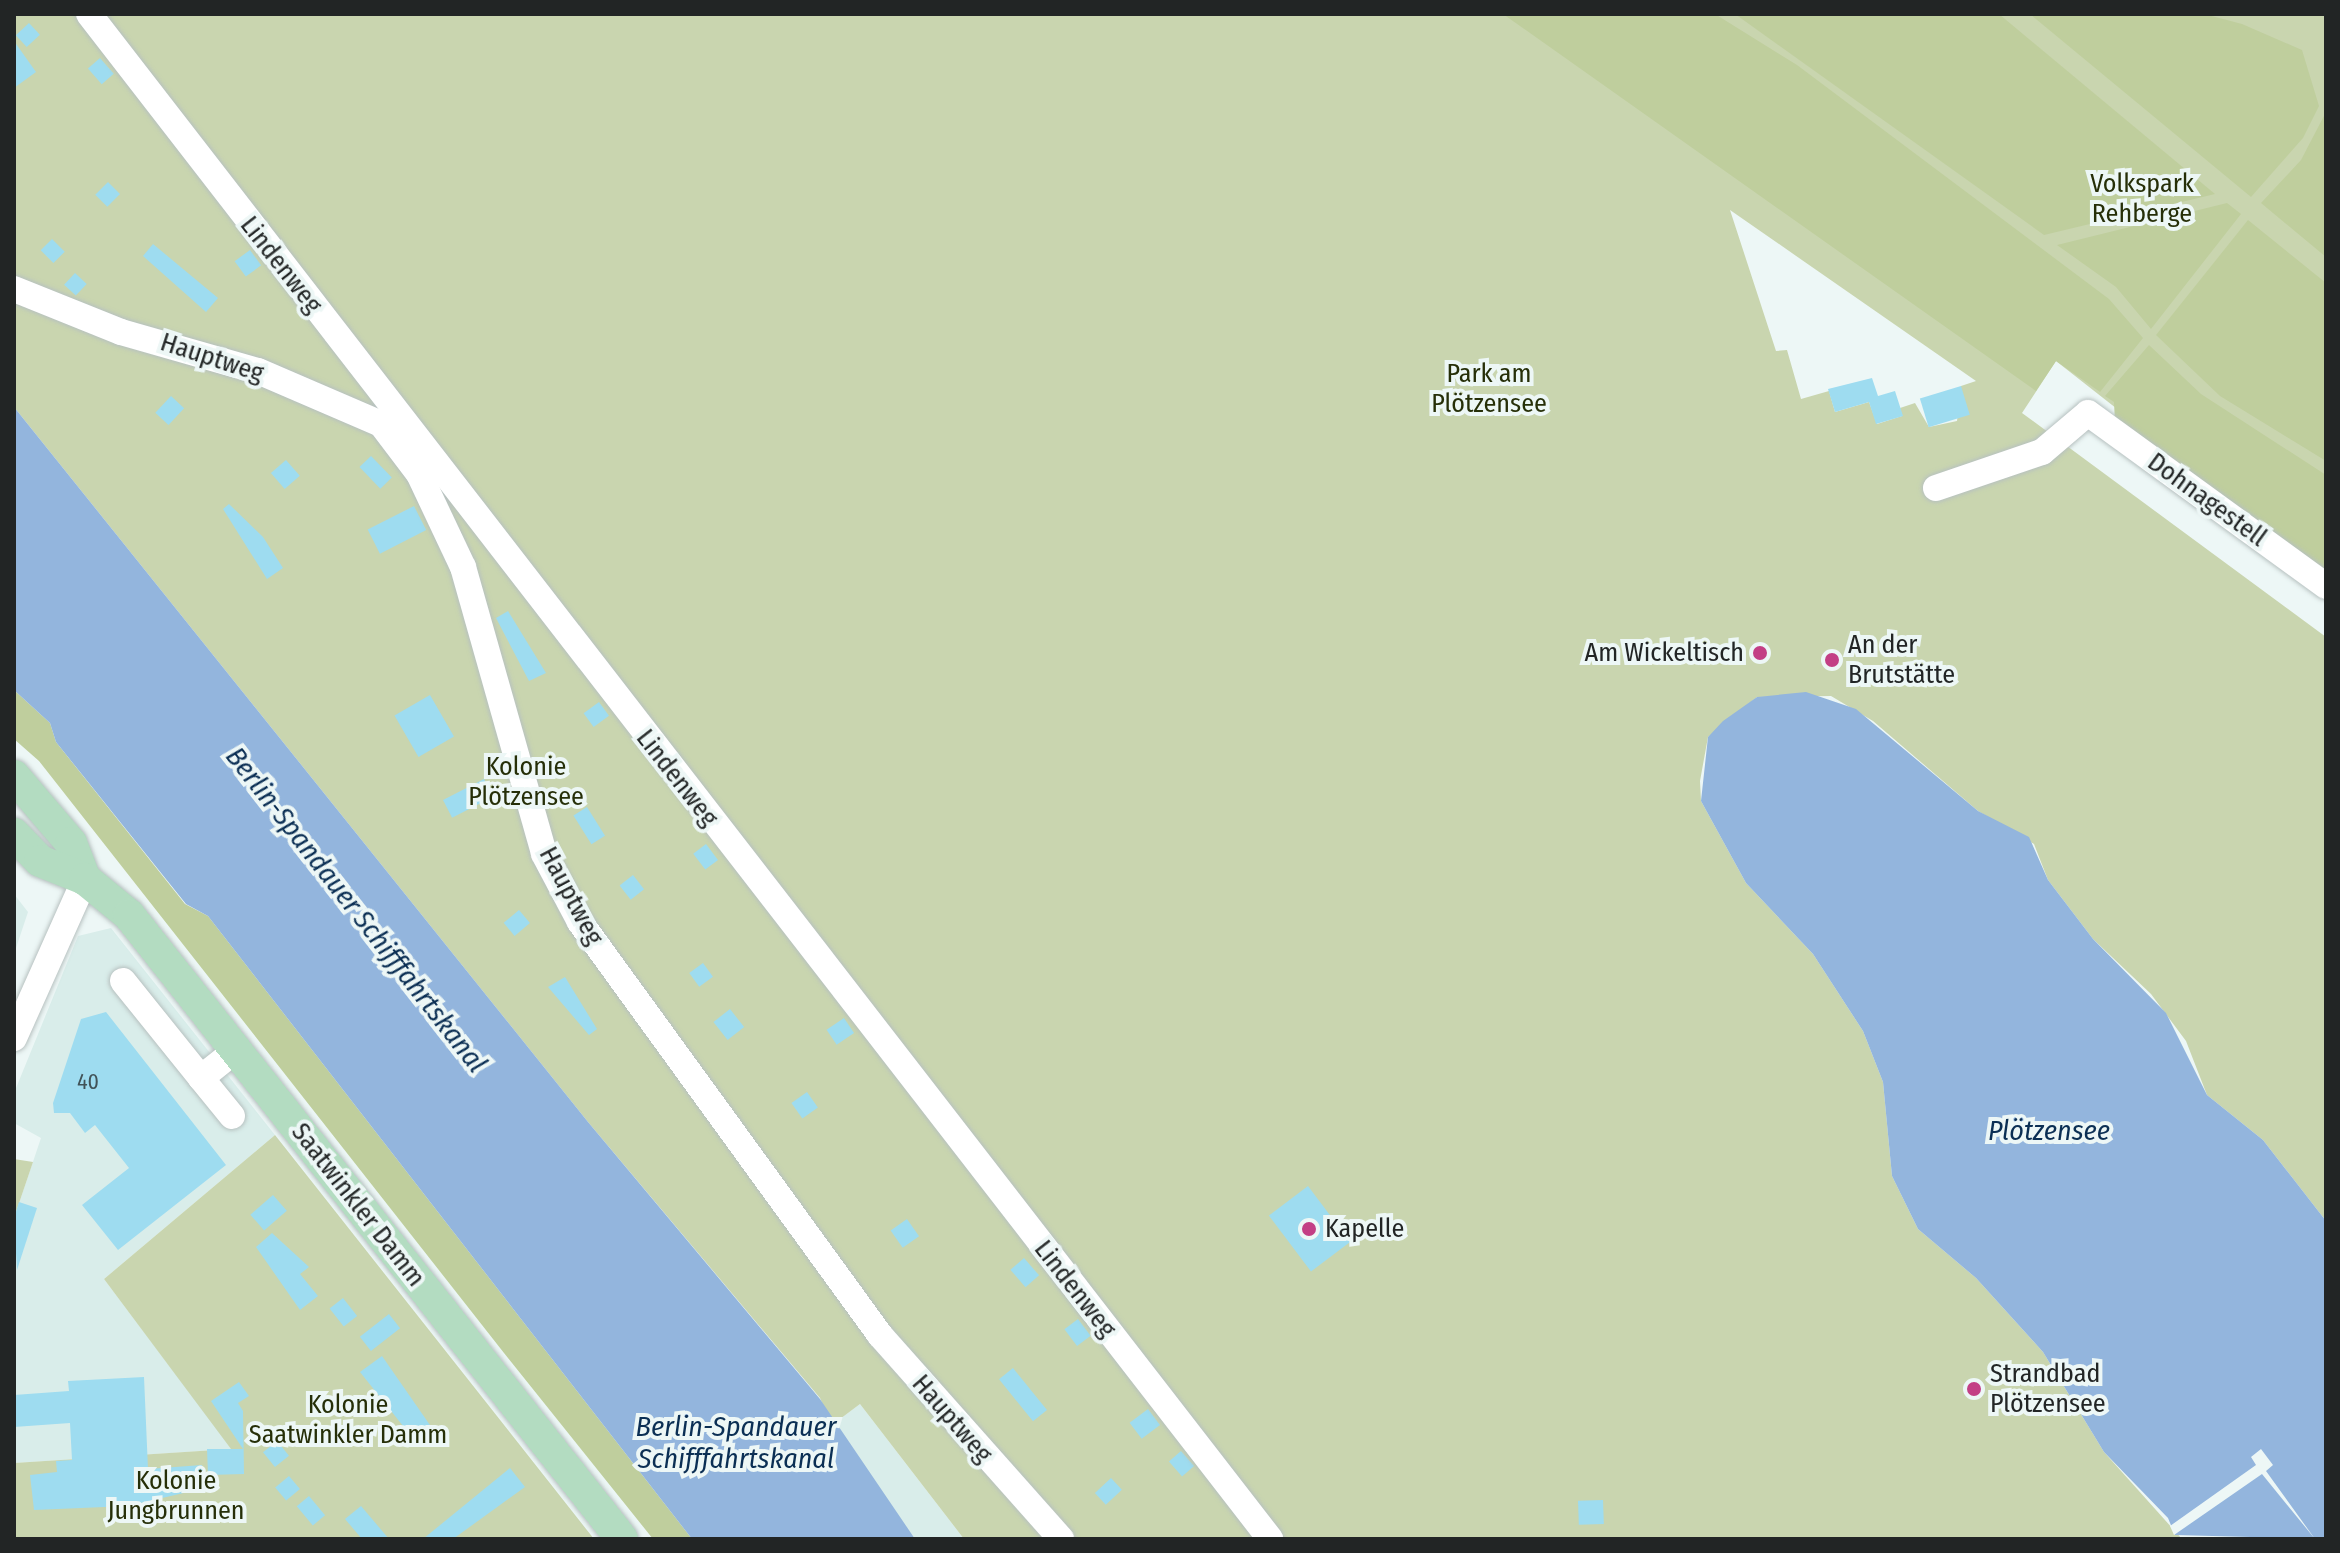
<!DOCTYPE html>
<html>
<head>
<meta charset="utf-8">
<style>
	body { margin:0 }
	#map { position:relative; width:2340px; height:1553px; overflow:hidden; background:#edf7f6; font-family:"Fira Sans Condensed",sans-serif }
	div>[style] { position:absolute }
	.built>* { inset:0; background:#d9edea }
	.green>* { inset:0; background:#c9d5af }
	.forest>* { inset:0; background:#bfce9d }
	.water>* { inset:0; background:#93b5dd }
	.pier>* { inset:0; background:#edf7f6 }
	.building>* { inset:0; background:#9edcf0; transform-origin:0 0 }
	.roads { filter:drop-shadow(0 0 2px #b7c1c0) drop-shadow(0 0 2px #b7c1c0) }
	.minor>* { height:26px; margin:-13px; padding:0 13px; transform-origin:13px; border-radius:13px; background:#fff }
	.major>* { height:32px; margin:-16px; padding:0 16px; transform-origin:16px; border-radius:16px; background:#b3dcc1 }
	.dots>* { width:22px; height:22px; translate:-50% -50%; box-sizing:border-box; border:4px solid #edf7f6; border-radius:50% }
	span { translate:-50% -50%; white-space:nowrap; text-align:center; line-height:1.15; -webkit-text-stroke:8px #edf7f6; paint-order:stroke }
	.number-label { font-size:22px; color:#415358 }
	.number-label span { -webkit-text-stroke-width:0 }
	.park-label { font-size:26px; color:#262f08 }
	.street-label { font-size:26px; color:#222525 }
	.poi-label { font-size:26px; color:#222525 }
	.left { translate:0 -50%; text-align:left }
	.right { translate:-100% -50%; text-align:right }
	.water-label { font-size:28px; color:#0b2f54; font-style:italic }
	.frame { position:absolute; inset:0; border:16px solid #222525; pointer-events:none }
</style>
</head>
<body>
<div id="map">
	<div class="built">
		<i style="clip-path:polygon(14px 894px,28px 912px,14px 954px)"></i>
		<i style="clip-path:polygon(111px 928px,275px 1135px,104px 1279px,232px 1449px,14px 1463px,14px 1218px,41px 1138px,14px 1123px,14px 1093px,78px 936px)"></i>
		<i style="clip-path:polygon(860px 1404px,964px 1539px,915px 1539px,832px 1425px)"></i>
	</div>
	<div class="green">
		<i style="clip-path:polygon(evenodd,14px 14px,2326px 14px,2326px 573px,2056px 361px,2022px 413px,2326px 637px,2326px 1221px,2263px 1140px,2207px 1095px,2186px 1041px,2151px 994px,2093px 939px,2048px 880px,2034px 844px,1978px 811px,1873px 721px,1831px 696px,1757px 697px,1708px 737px,1700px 781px,1701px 801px,1746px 883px,1813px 954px,1863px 1031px,1883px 1082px,1892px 1176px,1918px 1229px,1976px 1278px,2043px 1352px,2104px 1452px,2182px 1539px,964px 1539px,860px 1404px,832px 1425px,820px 1398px,588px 1122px,14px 407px,14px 14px,1730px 210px,1976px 381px,1961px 386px,1957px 421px,1929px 427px,1915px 403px,1900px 408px,1902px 416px,1877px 424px,1869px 402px,1835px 412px,1829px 391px,1801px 399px,1787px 350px,1776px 351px,1730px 210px)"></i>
		<i style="clip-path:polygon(275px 1135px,594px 1539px,14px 1539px,14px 1463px,231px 1449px,104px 1279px)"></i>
		<i style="clip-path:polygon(14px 1159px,33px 1162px,14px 1218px)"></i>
	</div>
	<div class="forest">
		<i style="clip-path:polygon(1503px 14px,1715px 14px,1797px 65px,2109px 299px,2143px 338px,2100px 392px,2056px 361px,2036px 391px)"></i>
		<i style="clip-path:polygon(1735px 14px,1999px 14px,2215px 194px,2044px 235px)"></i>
		<i style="clip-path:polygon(2030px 14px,2204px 14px,2242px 24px,2302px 50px,2319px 106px,2303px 138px,2251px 197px)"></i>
		<i style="clip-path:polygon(2326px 112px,2326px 257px,2261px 203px,2301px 160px)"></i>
		<i style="clip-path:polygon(2227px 203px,2241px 214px,2151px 329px,2116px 287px,2057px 245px)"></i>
		<i style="clip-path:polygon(2248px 220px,2326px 283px,2326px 461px,2220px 396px,2156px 335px)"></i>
		<i style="clip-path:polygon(2149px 345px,2201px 394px,2326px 475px,2326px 573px,2115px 424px,2114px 402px,2105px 396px)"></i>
		<i style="clip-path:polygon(14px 690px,50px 723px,56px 742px,185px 904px,208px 916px,692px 1539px,653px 1539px,504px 1353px,39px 761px,14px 739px)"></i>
	</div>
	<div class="water">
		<i style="clip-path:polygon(14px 407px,588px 1122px,820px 1399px,915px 1539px,692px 1539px,208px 916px,186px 904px,56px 742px,50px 723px,14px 690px)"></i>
		<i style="clip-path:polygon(1806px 692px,1856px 709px,1978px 811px,2029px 837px,2048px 880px,2093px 939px,2166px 1013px,2207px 1095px,2263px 1140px,2326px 1221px,2326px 1539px,2175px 1535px,2168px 1518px,2104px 1452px,2043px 1352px,1976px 1278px,1918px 1229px,1892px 1176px,1883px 1082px,1863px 1031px,1813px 954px,1746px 883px,1701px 801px,1708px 737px,1723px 721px,1757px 697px)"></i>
	</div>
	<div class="pier">
		<i style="clip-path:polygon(2261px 1449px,2273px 1465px,2266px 1471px,2315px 1539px,2262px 1474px,2174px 1535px,2170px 1526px,2256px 1465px,2251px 1457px)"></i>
	</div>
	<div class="building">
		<i style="left:29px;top:23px;width:16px;height:18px;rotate:47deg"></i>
		<i style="clip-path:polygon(14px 41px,36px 72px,14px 88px)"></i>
		<i style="left:100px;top:58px;width:21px;height:16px;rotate:49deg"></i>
		<i style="left:108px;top:182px;width:17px;height:18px;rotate:45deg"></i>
		<i style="left:52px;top:239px;width:18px;height:16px;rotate:45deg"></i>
		<i style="clip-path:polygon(153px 244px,218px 298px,206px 312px,143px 256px)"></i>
		<i style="left:250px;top:250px;width:19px;height:19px;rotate:54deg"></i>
		<i style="left:75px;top:273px;width:16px;height:16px;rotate:43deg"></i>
		<i style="clip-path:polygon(1872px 378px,1878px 396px,1895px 391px,1903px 416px,1876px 424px,1869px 402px,1835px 412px,1828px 389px)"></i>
		<i style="left:1961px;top:386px;width:30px;height:43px;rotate:73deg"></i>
		<i style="left:171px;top:396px;width:18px;height:23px;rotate:43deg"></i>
		<i style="left:371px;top:456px;width:30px;height:16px;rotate:46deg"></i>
		<i style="left:286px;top:460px;width:21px;height:20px;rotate:49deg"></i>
		<i style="clip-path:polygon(229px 504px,263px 537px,283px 568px,267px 579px,223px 509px)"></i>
		<i style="left:414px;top:506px;width:27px;height:52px;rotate:63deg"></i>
		<i style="clip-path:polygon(508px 611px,546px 673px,529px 681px,496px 618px)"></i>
		<i style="left:430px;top:695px;width:48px;height:41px;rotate:60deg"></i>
		<i style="left:599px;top:702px;width:17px;height:19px;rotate:54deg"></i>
		<i style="left:484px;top:779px;width:20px;height:46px;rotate:63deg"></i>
		<i style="left:587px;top:807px;width:34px;height:16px;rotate:58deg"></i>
		<i style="left:706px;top:844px;width:20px;height:16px;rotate:53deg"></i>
		<i style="left:633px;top:875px;width:18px;height:17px;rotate:52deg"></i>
		<i style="left:519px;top:910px;width:17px;height:20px;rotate:50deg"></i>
		<i style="left:703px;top:963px;width:17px;height:17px;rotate:54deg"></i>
		<i style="clip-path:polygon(565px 977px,597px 1029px,589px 1035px,548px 987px)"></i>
		<i style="left:730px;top:1009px;width:23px;height:21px;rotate:52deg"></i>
		<i style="clip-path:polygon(106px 1012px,226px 1165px,118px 1250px,82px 1205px,129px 1168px,95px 1125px,85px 1133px,70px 1113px,54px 1113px,53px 1103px,81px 1019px)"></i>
		<i style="left:844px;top:1018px;width:18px;height:21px;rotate:56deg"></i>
		<i style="left:807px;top:1092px;width:19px;height:19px;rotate:55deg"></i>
		<i style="left:1308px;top:1186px;width:70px;height:49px;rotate:53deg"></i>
		<i style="left:273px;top:1195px;width:21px;height:30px;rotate:49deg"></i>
		<i style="clip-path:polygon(19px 1202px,37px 1208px,17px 1270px,14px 1218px)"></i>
		<i style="left:907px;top:1219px;width:21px;height:20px;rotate:55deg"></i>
		<i style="clip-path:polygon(272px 1233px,309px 1267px,300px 1274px,318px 1296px,300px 1310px,256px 1247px)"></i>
		<i style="left:1024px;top:1258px;width:23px;height:18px;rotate:49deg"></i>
		<i style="left:343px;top:1298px;width:23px;height:17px;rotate:52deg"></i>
		<i style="left:389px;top:1314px;width:18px;height:37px;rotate:52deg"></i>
		<i style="left:1078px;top:1319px;width:21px;height:17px;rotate:53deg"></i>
		<i style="clip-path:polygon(382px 1356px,432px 1428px,415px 1441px,360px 1372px)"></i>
		<i style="left:1013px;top:1368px;width:54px;height:18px;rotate:51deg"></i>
		<i style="clip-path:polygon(144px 1377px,148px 1469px,202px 1465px,205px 1488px,128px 1506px,34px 1510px,30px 1475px,57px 1472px,56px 1461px,72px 1460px,70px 1423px,14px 1427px,14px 1395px,69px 1391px,68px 1381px)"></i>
		<i style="clip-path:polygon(239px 1382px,249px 1396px,238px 1403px,243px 1411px,244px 1474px,208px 1475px,207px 1449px,243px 1449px,211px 1401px)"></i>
		<i style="left:1148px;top:1409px;width:20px;height:23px;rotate:53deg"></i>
		<i style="left:277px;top:1441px;width:19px;height:18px;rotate:51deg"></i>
		<i style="left:1181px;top:1451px;width:20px;height:16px;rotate:49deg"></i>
		<i style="clip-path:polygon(510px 1468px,525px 1487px,453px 1539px,423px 1539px)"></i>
		<i style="left:289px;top:1476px;width:17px;height:18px;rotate:50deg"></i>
		<i style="left:1111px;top:1478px;width:16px;height:22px;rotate:47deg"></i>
		<i style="left:309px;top:1496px;width:25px;height:16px;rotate:50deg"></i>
		<i style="left:1603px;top:1500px;width:24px;height:25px;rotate:88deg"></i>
		<i style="clip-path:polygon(361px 1506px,389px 1539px,362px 1539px,345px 1519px)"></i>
	</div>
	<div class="roads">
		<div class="minor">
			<i style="left:89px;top:14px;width:1929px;rotate:52.24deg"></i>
			<i style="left:14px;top:289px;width:115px;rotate:21.9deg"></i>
			<i style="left:121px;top:332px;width:142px;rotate:15.9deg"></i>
			<i style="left:258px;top:371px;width:134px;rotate:23.3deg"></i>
			<i style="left:381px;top:424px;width:63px;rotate:52.8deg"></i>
			<i style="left:419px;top:474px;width:103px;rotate:64.7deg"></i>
			<i style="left:463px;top:567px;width:298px;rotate:74.2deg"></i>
			<i style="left:544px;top:854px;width:77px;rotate:62.1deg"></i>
			<i style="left:580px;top:922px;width:510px;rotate:54.01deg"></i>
			<i style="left:880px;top:1335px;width:273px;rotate:48.4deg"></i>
			<i style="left:1936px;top:488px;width:112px;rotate:-18.8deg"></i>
			<i style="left:2042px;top:452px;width:60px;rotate:-40.3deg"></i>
			<i style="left:2088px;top:413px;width:294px;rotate:36deg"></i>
			<i style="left:123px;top:981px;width:124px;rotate:51.2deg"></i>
			<i style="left:201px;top:1078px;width:45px;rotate:-38.7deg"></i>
			<i style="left:14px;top:1038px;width:174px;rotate:-65.9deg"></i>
			<i style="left:201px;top:1078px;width:49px;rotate:50.8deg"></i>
		</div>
		<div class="major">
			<i style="left:14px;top:776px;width:88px;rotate:49.6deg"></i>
			<i style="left:71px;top:843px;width:39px;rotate:69deg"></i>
			<i style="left:14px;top:834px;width:37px;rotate:46deg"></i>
			<i style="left:40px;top:861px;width:48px;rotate:21.8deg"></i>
			<i style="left:85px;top:879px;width:57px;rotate:39.3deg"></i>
			<i style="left:129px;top:915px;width:795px;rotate:51.69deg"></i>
		</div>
	</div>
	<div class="dots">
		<i style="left:1760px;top:653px;background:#c33f85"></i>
		<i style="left:1832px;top:660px;background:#c33f85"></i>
		<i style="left:1309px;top:1229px;background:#c33f85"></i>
		<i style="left:1974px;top:1389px;background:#c33f85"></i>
	</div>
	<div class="number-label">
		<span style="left:88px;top:1082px">40</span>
	</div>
	<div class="park-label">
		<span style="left:2142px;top:199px">Volkspark<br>Rehberge</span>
		<span style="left:1489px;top:389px">Park am<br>Plötzensee</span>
		<span style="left:526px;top:782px">Kolonie<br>Plötzensee</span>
		<span style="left:348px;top:1420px">Kolonie<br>Saatwinkler Damm</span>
		<span style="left:176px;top:1496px">Kolonie<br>Jungbrunnen</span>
	</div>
	<div class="street-label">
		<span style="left:281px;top:265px;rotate:52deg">Lindenweg</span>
		<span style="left:212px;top:358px;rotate:18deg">Hauptweg</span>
		<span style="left:2207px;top:500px;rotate:36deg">Dohnagestell</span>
		<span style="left:677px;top:778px;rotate:52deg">Lindenweg</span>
		<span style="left:571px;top:896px;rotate:62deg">Hauptweg</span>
		<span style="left:358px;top:1205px;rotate:52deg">Saatwinkler Damm</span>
		<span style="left:1075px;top:1289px;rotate:52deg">Lindenweg</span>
		<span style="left:952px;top:1419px;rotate:49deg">Hauptweg</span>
	</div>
	<div class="poi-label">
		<span class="left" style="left:1848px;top:660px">An der<br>Brutstätte</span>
		<span class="right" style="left:1744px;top:653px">Am Wickeltisch</span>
		<span class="left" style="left:1325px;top:1229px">Kapelle</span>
		<span class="left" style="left:1990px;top:1389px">Strandbad<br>Plötzensee</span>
	</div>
	<div class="water-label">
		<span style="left:356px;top:910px;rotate:52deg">Berlin-Spandauer Schifffahrtskanal</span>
		<span style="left:2049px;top:1131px">Plötzensee</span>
		<span style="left:736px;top:1443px">Berlin-Spandauer<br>Schifffahrtskanal</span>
	</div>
	<div class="frame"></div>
</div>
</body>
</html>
